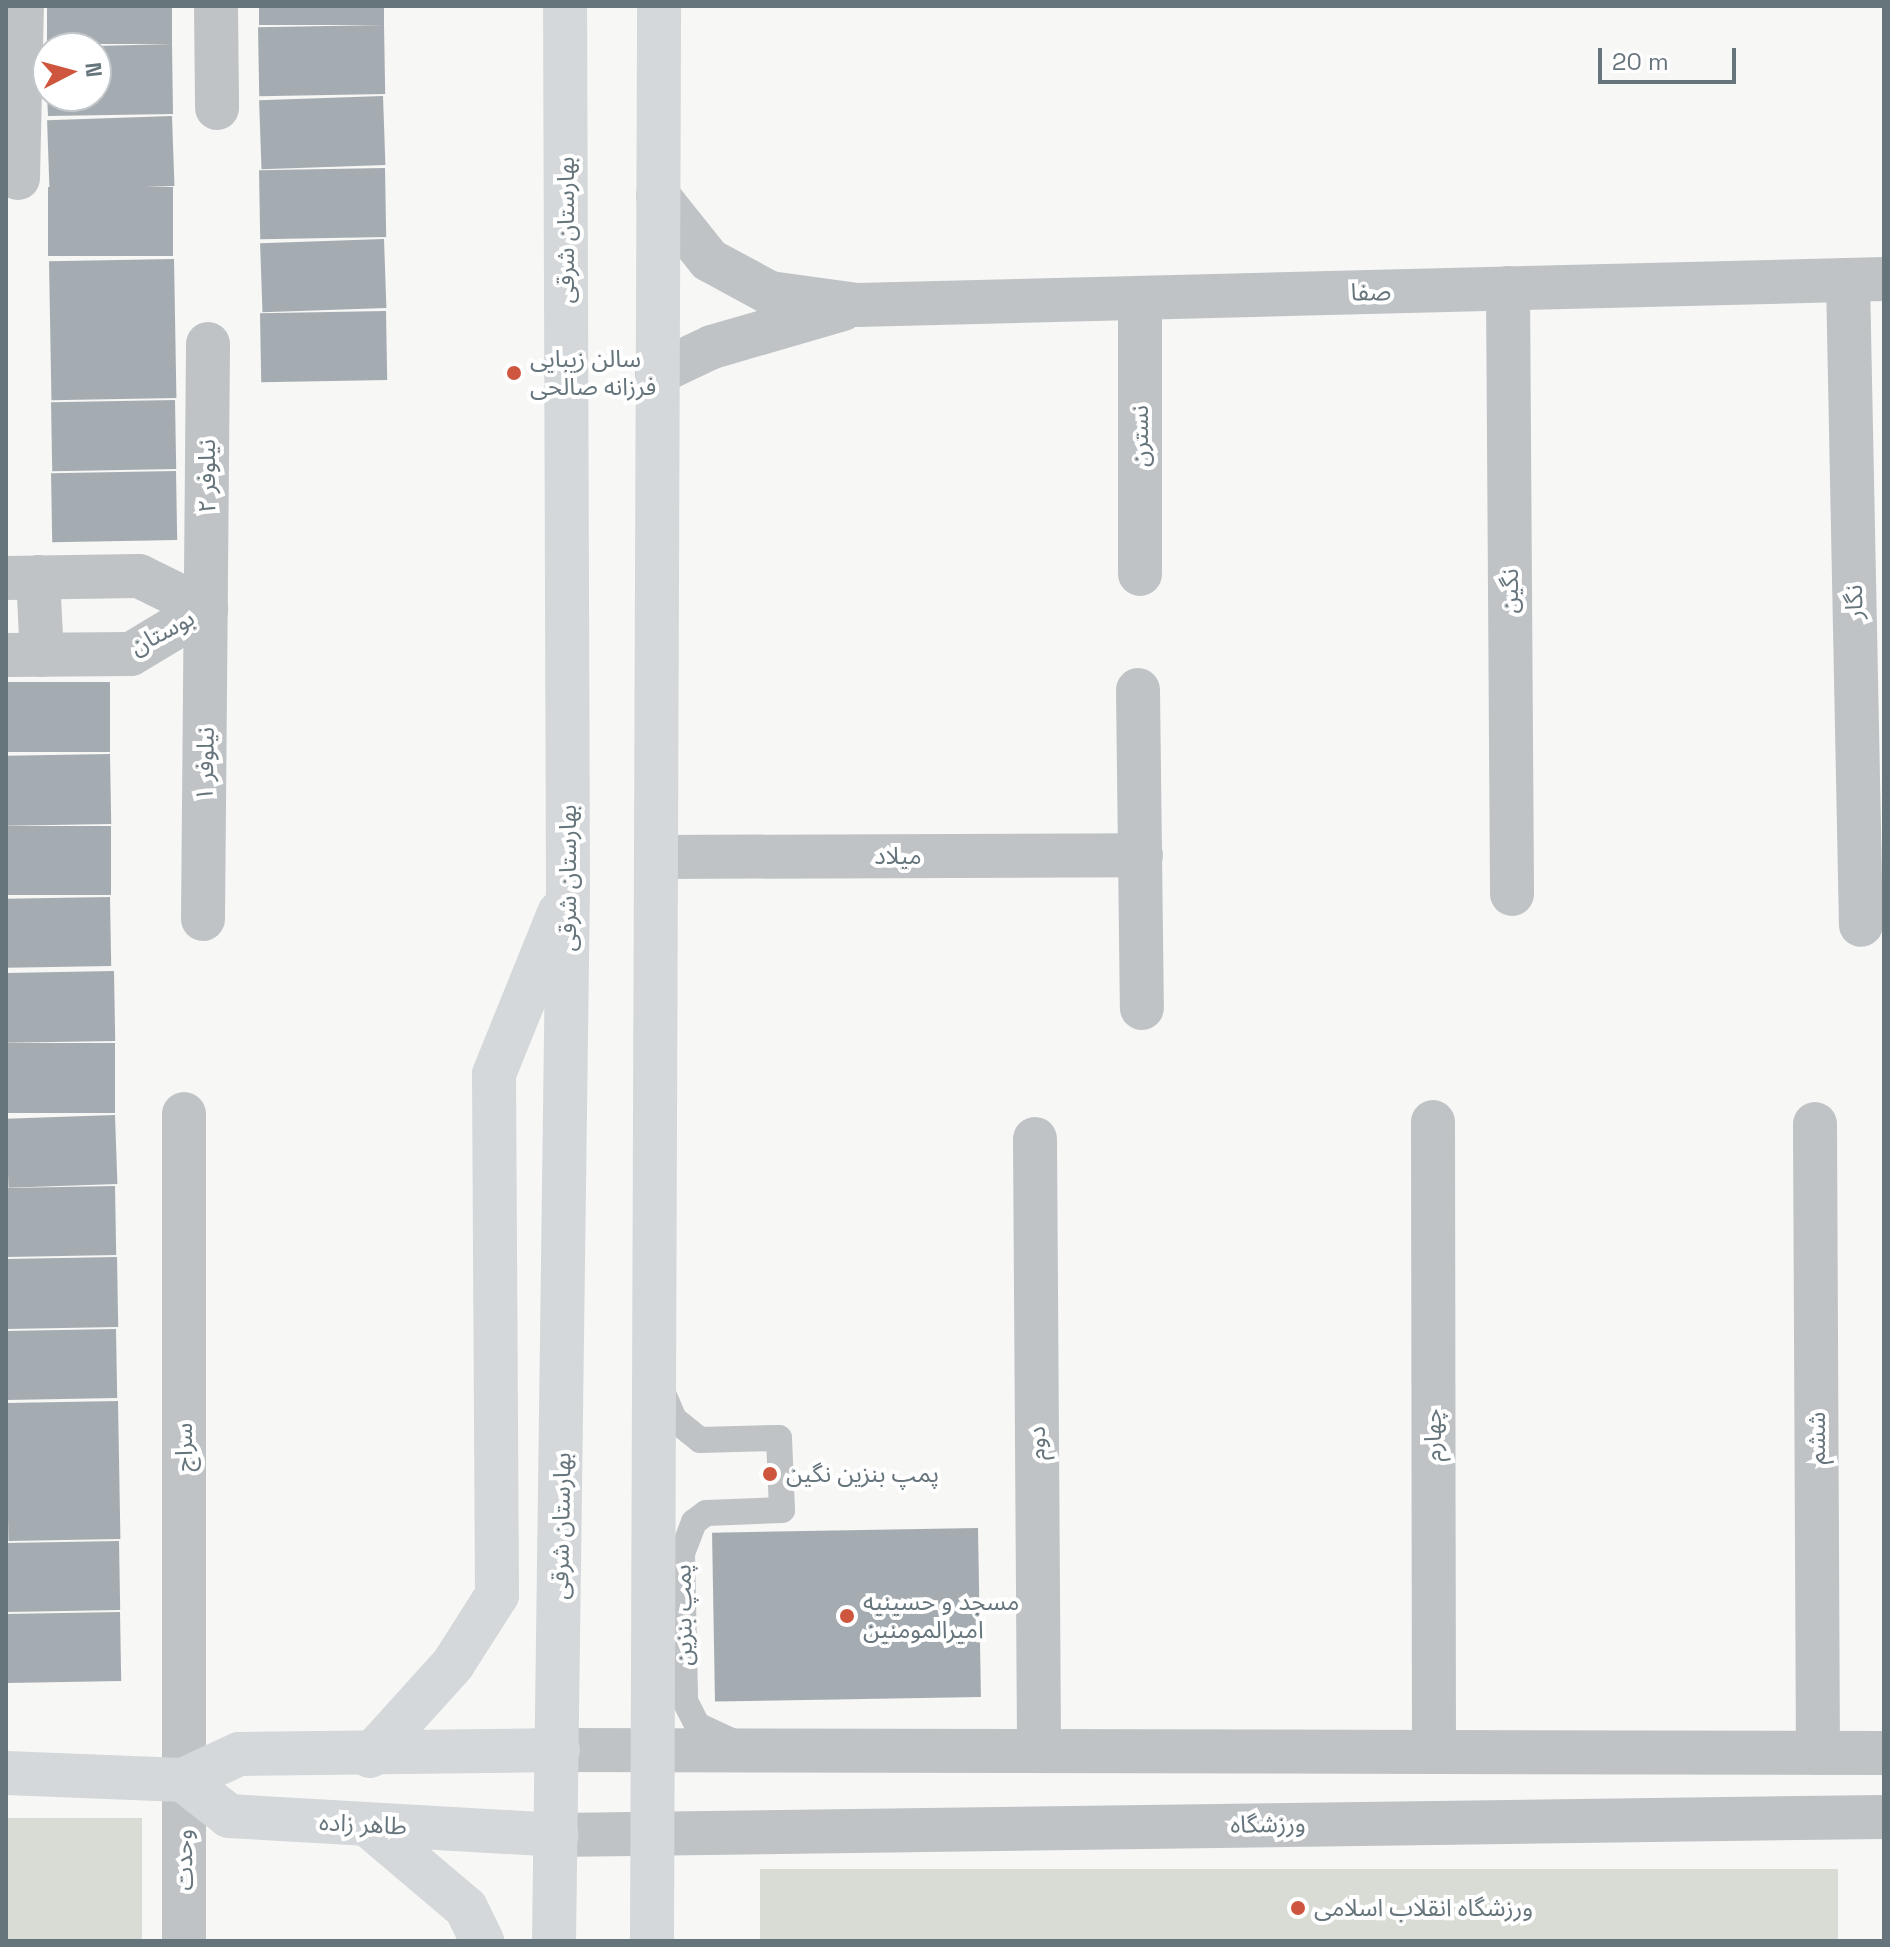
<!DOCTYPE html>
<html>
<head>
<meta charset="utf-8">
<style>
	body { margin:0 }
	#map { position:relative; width:1890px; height:1947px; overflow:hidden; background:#f7f7f5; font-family:"Space Grotesk","Noto Sans Arabic",sans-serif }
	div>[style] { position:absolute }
	.green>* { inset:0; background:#d8dcd5; transform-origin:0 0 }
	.building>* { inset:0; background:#a5acb1; transform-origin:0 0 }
	.service>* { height:26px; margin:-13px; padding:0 13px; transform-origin:13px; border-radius:13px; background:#bfc3c6 }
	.minor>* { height:44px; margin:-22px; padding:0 22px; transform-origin:22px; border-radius:22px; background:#bfc3c6 }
	.tertiary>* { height:44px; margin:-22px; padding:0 22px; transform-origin:22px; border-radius:22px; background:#bfc3c6 }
	.secondary>* { height:44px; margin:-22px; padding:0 22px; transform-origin:22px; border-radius:22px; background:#d4d8da }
	.primary>* { height:44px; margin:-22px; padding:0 22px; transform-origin:22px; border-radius:22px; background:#d4d8da }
	.dots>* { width:22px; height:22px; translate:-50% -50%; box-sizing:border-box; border:4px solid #fff; border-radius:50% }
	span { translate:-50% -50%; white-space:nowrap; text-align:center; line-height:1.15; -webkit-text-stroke:8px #fff; paint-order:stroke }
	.street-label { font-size:24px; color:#66747c }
	.poi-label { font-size:24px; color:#66747c }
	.left { translate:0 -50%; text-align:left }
	.frame { position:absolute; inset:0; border:8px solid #66747c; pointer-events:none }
	.north { position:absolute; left:32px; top:32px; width:80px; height:80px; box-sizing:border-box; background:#fff; border:2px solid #c2c7cb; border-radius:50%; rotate:84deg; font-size:22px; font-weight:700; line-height:32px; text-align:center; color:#66747c }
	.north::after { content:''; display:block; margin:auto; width:28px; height:36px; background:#ce563f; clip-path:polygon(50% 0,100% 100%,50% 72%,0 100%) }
	.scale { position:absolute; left:1598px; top:48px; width:138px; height:36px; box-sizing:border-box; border:4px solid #66747c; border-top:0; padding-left:10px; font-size:24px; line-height:28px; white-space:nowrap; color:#66747c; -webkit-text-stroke:6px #fff; paint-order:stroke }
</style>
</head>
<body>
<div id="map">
	<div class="green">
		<i style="left:6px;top:1818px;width:136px;height:123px"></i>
		<i style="left:760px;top:1869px;width:1078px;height:72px"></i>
	</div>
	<div class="building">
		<i style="left:47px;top:6px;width:125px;height:38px"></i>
		<i style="left:259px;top:6px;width:125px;height:19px"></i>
		<i style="left:384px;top:25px;width:69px;height:126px;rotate:89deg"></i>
		<i style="clip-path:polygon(172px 44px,173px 114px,48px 116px,47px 96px,96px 96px,96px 46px)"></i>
		<i style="left:383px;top:96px;width:69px;height:124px;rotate:88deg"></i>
		<i style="left:172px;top:116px;width:70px;height:125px;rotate:88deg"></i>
		<i style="left:385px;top:168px;width:69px;height:126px;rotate:89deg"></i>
		<i style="left:173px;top:187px;width:69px;height:125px;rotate:90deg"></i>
		<i style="left:384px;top:239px;width:69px;height:124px;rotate:88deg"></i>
		<i style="left:174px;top:259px;width:139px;height:125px;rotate:89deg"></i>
		<i style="left:386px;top:311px;width:69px;height:126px;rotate:89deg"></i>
		<i style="left:175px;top:400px;width:69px;height:124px;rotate:89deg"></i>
		<i style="left:176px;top:471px;width:69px;height:125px;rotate:89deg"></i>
		<i style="left:110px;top:682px;width:70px;height:104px;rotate:90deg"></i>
		<i style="left:110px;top:754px;width:70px;height:104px;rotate:89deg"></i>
		<i style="left:111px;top:826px;width:69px;height:105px;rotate:90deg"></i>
		<i style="left:110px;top:897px;width:69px;height:104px;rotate:89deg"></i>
		<i style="left:114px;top:971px;width:70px;height:108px;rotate:89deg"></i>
		<i style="left:115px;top:1043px;width:70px;height:109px;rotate:90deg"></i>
		<i style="left:115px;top:1115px;width:69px;height:109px;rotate:88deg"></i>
		<i style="left:115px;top:1186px;width:69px;height:109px;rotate:89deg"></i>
		<i style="left:117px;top:1257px;width:70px;height:111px;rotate:89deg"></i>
		<i style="left:116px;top:1329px;width:69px;height:110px;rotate:89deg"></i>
		<i style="left:118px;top:1401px;width:138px;height:112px;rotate:89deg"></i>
		<i style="left:978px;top:1528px;width:169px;height:266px;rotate:89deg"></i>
		<i style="left:119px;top:1541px;width:69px;height:113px;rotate:89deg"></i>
		<i style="left:120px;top:1612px;width:69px;height:114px;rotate:89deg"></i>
	</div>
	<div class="service">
		<i style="left:662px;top:1391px;width:30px;rotate:67deg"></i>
		<i style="left:674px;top:1419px;width:33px;rotate:39deg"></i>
		<i style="left:700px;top:1440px;width:79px;rotate:-1.5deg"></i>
		<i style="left:779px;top:1438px;width:72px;rotate:87.6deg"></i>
		<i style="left:782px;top:1510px;width:76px;rotate:177.7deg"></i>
		<i style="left:706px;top:1513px;width:15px;rotate:143deg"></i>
		<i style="left:694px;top:1522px;width:33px;rotate:111deg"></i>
		<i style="left:682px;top:1553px;width:148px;rotate:88.8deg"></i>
		<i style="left:685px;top:1701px;width:27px;rotate:63deg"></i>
		<i style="left:697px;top:1725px;width:40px;rotate:25deg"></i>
	</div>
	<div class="minor">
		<i style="left:216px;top:6px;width:102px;rotate:89.4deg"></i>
		<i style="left:18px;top:178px;width:172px;rotate:-88.7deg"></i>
		<i style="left:1848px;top:280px;width:645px;rotate:88.85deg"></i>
		<i style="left:1508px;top:288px;width:606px;rotate:89.62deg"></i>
		<i style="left:1140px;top:298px;width:276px;rotate:90deg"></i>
		<i style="left:1138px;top:690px;width:318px;rotate:89.3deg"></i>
		<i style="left:656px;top:857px;width:485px;rotate:-0.2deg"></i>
		<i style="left:203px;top:919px;width:575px;rotate:-89.5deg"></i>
		<i style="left:184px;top:1114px;width:827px;rotate:90deg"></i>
		<i style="left:1433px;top:1122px;width:625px;rotate:89.91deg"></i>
		<i style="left:1815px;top:1124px;width:629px;rotate:89.73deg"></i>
		<i style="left:1035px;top:1139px;width:608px;rotate:89.62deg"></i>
	</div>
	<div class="tertiary">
		<i style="left:658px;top:196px;width:82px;rotate:51.4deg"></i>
		<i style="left:709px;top:260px;width:69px;rotate:28.4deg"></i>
		<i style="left:770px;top:293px;width:88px;rotate:7.9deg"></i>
		<i style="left:857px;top:305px;width:1027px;rotate:-1.45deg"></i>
		<i style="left:657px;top:373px;width:61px;rotate:-25.3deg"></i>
		<i style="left:712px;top:347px;width:136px;rotate:-16.2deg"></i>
		<i style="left:38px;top:577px;width:78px;rotate:87.1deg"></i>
		<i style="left:6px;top:578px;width:133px;rotate:-0.9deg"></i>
		<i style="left:139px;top:576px;width:75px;rotate:26.2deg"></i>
		<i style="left:6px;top:655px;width:125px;rotate:-0.5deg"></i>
		<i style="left:131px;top:654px;width:87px;rotate:-31deg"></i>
		<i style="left:558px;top:1750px;width:1326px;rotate:0.13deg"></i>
		<i style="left:556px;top:1835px;width:1328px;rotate:-0.78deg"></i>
	</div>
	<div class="secondary">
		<i style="left:6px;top:1773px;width:177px;rotate:2.3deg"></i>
		<i style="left:183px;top:1780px;width:62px;rotate:-24.9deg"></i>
		<i style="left:239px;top:1754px;width:319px;rotate:-0.7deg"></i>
		<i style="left:183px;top:1780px;width:58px;rotate:38deg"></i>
		<i style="left:229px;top:1816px;width:328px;rotate:3.3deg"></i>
	</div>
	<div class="primary">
		<i style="left:370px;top:1756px;width:124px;rotate:-47.9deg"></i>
		<i style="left:453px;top:1664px;width:82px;rotate:-57.5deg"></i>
		<i style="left:497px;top:1595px;width:521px;rotate:-90.33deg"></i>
		<i style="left:494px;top:1074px;width:174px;rotate:-68deg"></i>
		<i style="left:368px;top:1825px;width:128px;rotate:40.3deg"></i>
		<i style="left:466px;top:1908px;width:37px;rotate:64deg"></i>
		<i style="left:554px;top:1941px;width:1049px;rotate:-89.24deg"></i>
		<i style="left:568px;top:892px;width:886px;rotate:-90.19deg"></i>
		<i style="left:652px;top:1941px;width:1935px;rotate:-89.79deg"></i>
	</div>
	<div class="dots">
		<i style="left:514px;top:373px;background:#ce563f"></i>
		<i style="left:770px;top:1474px;background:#ce563f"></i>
		<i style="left:847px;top:1616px;background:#ce563f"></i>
		<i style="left:1298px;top:1908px;background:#ce563f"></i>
	</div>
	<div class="street-label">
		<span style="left:566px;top:230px;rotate:-90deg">بهارستان شرقی</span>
		<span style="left:1371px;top:292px;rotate:-1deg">صفا</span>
		<span style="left:1140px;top:436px;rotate:-90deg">نسترن</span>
		<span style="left:207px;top:476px;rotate:-90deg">نیلوفر ۲</span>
		<span style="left:1510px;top:591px;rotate:-90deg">نگین</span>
		<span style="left:1854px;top:602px;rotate:-91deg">نگار</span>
		<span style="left:162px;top:632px;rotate:-28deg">بوستان</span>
		<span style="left:205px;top:764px;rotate:-89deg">نیلوفر ۱</span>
		<span style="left:898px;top:856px">میلاد</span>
		<span style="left:568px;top:878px;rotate:-90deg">بهارستان شرقی</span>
		<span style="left:1433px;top:1435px;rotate:-90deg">چهارم</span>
		<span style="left:1817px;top:1438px;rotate:-90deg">ششم</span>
		<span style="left:1037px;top:1443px;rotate:-90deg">دوم</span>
		<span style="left:184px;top:1447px;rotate:-90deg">سراج</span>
		<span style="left:561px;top:1526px;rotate:-89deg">بهارستان شرقی</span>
		<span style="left:683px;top:1615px;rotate:-91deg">پمپ بنزین</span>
		<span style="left:363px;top:1824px;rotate:3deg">طاهر زاده</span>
		<span style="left:1268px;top:1824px;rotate:-1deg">ورزشگاه</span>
		<span style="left:184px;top:1860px;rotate:-91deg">وحدت</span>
	</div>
	<div class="poi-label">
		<span class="left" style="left:530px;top:373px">سالن زیبایی<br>فرزانه صالحی</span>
		<span class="left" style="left:786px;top:1474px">پمپ بنزین نگین</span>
		<span class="left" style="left:863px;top:1616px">مسجد و حسینیه<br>امیرالمومنین</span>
		<span class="left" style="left:1314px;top:1908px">ورزشگاه انقلاب اسلامی</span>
	</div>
	<div class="frame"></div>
	<div class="north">N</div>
	<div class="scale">20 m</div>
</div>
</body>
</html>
